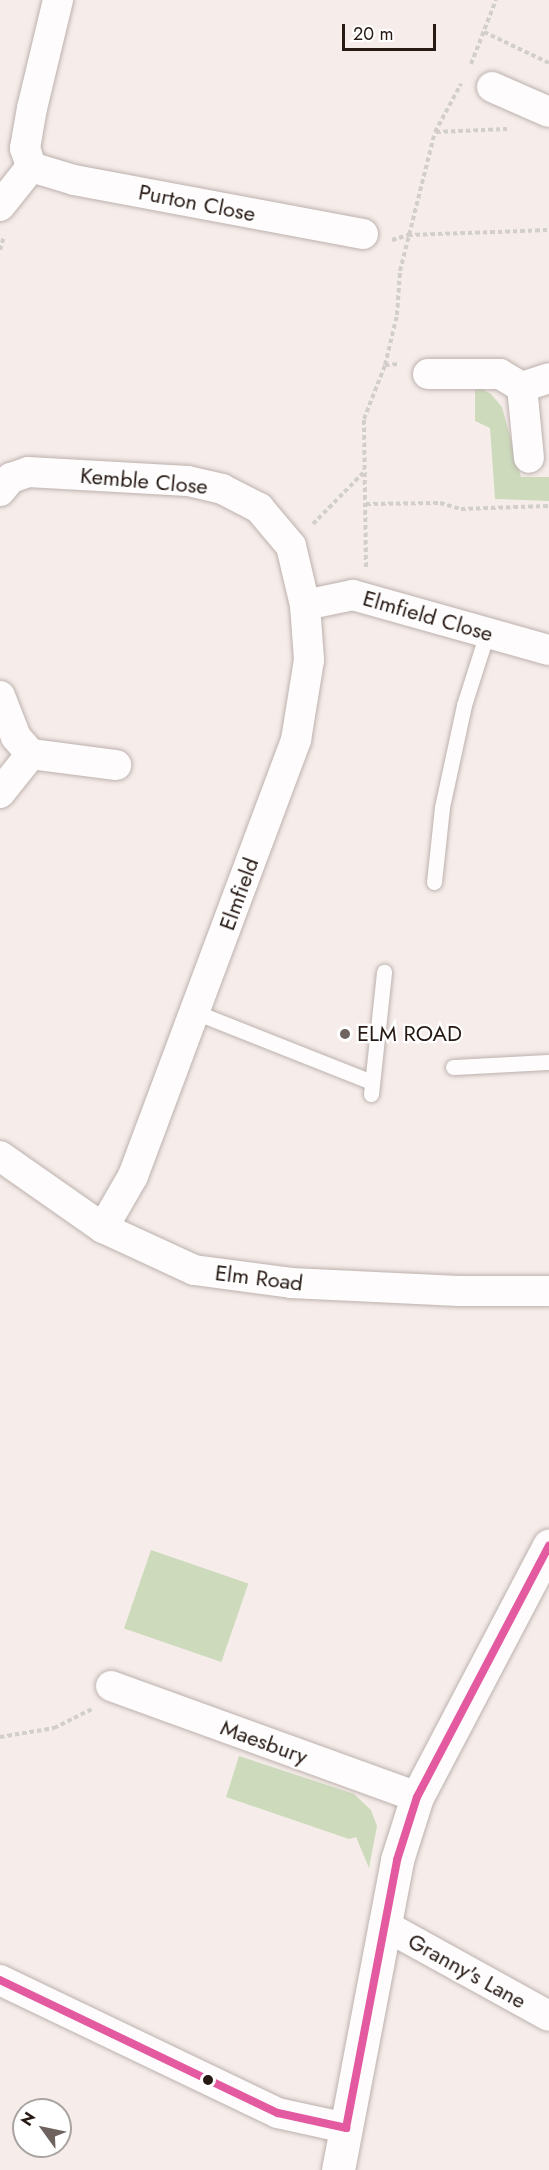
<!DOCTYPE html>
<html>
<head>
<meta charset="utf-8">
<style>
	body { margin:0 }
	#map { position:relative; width:549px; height:2170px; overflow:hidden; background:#f6edea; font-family:Jost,sans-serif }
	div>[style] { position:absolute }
	.green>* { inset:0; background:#cddbbc; transform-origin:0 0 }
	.path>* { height:4px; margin-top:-2px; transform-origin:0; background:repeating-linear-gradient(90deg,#d2cecc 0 4.5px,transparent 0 7.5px) }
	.roads { filter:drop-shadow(0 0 2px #bcb1ad) drop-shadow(0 0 2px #bcb1ad) }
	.lane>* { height:15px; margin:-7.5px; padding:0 7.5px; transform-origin:7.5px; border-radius:7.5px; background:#fefcfc }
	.street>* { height:30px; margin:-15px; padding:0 15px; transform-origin:15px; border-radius:15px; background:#fefcfc }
	.secondary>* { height:33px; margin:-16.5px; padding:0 16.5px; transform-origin:16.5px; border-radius:16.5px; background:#fefcfc }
	.bus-1>* { height:8px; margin:-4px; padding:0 4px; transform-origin:4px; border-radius:4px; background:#e35aa1 }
	.dots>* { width:16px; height:16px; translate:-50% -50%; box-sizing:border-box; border:3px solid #fff; border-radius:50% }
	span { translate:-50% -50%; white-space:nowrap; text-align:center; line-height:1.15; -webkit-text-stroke:4.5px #fff; paint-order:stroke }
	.street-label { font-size:22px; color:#271914 }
	.poi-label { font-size:22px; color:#271914 }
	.left { translate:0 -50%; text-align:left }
	.north { position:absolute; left:12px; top:2098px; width:60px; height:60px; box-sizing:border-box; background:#fff; border:2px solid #a9a3a1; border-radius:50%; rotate:303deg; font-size:16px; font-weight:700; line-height:24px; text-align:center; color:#271914 }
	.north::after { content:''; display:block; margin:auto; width:21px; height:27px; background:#6f635f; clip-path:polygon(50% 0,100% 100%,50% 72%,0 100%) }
	.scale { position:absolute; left:342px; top:24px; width:94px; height:27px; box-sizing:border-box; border:3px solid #271914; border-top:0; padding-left:8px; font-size:18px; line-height:21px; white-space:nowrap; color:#271914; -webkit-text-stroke:4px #fff; paint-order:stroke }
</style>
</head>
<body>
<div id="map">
	<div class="green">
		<i style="clip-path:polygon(475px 385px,491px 394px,502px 407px,521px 477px,549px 477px,549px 501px,495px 499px,490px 428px,475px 421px)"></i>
		<i style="left:151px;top:1550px;width:103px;height:83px;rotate:19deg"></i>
		<i style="clip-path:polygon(239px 1756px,354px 1794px,371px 1810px,377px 1826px,369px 1868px,356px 1837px,349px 1839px,226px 1797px)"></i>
	</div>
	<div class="path">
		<i style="left:484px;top:32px;width:72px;rotate:25.5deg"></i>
		<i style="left:471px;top:64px;width:69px;rotate:-68.7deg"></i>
		<i style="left:436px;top:132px;width:71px;rotate:-2.4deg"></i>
		<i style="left:392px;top:240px;width:17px;rotate:-17deg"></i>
		<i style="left:408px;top:235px;width:141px;rotate:-2deg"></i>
		<i style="left:0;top:250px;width:15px;rotate:-74deg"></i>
		<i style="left:385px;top:365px;width:14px;rotate:-4deg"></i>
		<i style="left:366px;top:504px;width:74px;rotate:-0.8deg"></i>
		<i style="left:440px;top:503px;width:22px;rotate:16deg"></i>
		<i style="left:461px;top:509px;width:88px;rotate:-2deg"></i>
		<i style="left:313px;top:524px;width:73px;rotate:-45.6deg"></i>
		<i style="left:366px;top:567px;width:148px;rotate:-90.8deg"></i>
		<i style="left:364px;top:419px;width:58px;rotate:-68.7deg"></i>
		<i style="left:385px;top:365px;width:51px;rotate:-76.5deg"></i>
		<i style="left:397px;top:315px;width:44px;rotate:-86.1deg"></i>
		<i style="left:400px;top:271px;width:143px;rotate:-75.9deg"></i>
		<i style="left:435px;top:132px;width:55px;rotate:-61.6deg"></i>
		<i style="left:0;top:1737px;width:55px;rotate:-9.5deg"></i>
		<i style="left:54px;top:1728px;width:42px;rotate:-26.6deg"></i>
	</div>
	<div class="roads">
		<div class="lane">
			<i style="left:434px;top:882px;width:75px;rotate:-83.9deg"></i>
			<i style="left:442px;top:807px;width:104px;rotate:-77.8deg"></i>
			<i style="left:464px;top:705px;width:76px;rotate:-72.3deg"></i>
			<i style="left:195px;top:1012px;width:190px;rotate:21.6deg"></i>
			<i style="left:453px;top:1067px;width:96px;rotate:-3deg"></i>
			<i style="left:371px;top:1094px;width:123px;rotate:-83.9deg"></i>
		</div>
		<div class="street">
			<i style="left:58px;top:0;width:111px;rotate:103.5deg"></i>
			<i style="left:32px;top:108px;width:41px;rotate:99.9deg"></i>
			<i style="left:25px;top:148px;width:20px;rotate:72deg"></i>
			<i style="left:31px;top:167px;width:45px;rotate:16.8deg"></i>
			<i style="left:74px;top:180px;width:294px;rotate:10.6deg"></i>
			<i style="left:492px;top:87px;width:62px;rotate:23.7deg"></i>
			<i style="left:0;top:206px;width:50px;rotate:-51.5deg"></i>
			<i style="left:428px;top:374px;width:72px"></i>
			<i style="left:500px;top:374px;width:26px;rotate:31deg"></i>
			<i style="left:522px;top:387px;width:28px;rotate:-18deg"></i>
			<i style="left:522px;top:387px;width:71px;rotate:84.4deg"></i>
			<i style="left:0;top:491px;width:17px;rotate:-50deg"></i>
			<i style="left:11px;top:478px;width:18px;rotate:-19deg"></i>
			<i style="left:28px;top:472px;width:160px;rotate:3.2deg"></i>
			<i style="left:188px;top:481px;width:35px;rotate:13deg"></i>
			<i style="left:222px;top:489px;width:42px;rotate:27.2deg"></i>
			<i style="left:259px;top:508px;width:50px;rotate:49.9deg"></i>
			<i style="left:291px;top:546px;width:61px;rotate:76.7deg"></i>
			<i style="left:305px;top:605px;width:55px;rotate:85.8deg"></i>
			<i style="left:309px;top:660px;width:81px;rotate:99.2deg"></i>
			<i style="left:296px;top:740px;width:465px;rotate:110.5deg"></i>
			<i style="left:133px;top:1176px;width:60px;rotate:120deg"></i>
			<i style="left:305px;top:605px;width:49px;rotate:-11.8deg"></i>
			<i style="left:353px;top:595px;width:204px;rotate:15.7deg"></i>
			<i style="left:0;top:696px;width:44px;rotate:68.7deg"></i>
			<i style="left:16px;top:737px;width:23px;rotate:49deg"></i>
			<i style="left:31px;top:754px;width:86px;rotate:7.4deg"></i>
			<i style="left:0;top:793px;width:50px;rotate:-51.5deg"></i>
			<i style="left:0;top:1156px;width:126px;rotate:35deg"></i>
			<i style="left:103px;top:1228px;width:100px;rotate:24.8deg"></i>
			<i style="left:194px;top:1270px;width:98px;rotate:7.6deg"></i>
			<i style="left:291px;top:1283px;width:168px;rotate:2.7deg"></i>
			<i style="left:459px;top:1291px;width:90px"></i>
			<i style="left:111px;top:1686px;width:326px;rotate:19.9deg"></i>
			<i style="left:384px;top:1925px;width:188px;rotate:28.9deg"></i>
			<i style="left:0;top:1980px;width:308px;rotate:25.6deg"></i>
			<i style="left:278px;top:2113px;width:70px;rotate:12.4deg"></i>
		</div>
		<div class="secondary">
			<i style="left:338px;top:2170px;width:316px;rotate:-79.2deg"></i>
			<i style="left:397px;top:1860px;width:66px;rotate:-72.4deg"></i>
			<i style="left:417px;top:1797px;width:284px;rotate:-62.3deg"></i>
		</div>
	</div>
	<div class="bus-1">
		<i style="left:0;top:1980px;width:308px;rotate:25.6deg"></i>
		<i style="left:278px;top:2113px;width:70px;rotate:12.4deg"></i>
		<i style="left:346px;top:2128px;width:273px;rotate:-79.2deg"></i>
		<i style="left:397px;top:1860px;width:66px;rotate:-72.4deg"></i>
		<i style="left:417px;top:1797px;width:284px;rotate:-62.3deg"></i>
	</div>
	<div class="dots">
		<i style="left:345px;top:1034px;background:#6f635f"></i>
		<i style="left:208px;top:2080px;background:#271914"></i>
	</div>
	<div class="street-label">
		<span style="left:197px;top:203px;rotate:11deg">Purton Close</span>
		<span style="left:144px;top:481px;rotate:5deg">Kemble Close</span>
		<span style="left:428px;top:616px;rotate:16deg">Elmfield Close</span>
		<span style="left:239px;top:894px;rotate:-70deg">Elmfield</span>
		<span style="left:259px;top:1278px;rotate:7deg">Elm Road</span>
		<span style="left:264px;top:1742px;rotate:20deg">Maesbury</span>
		<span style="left:467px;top:1971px;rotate:29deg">Granny's Lane</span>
	</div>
	<div class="poi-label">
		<span class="left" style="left:357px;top:1034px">ELM ROAD</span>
	</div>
	<div class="north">N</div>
	<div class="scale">20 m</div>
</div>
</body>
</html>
